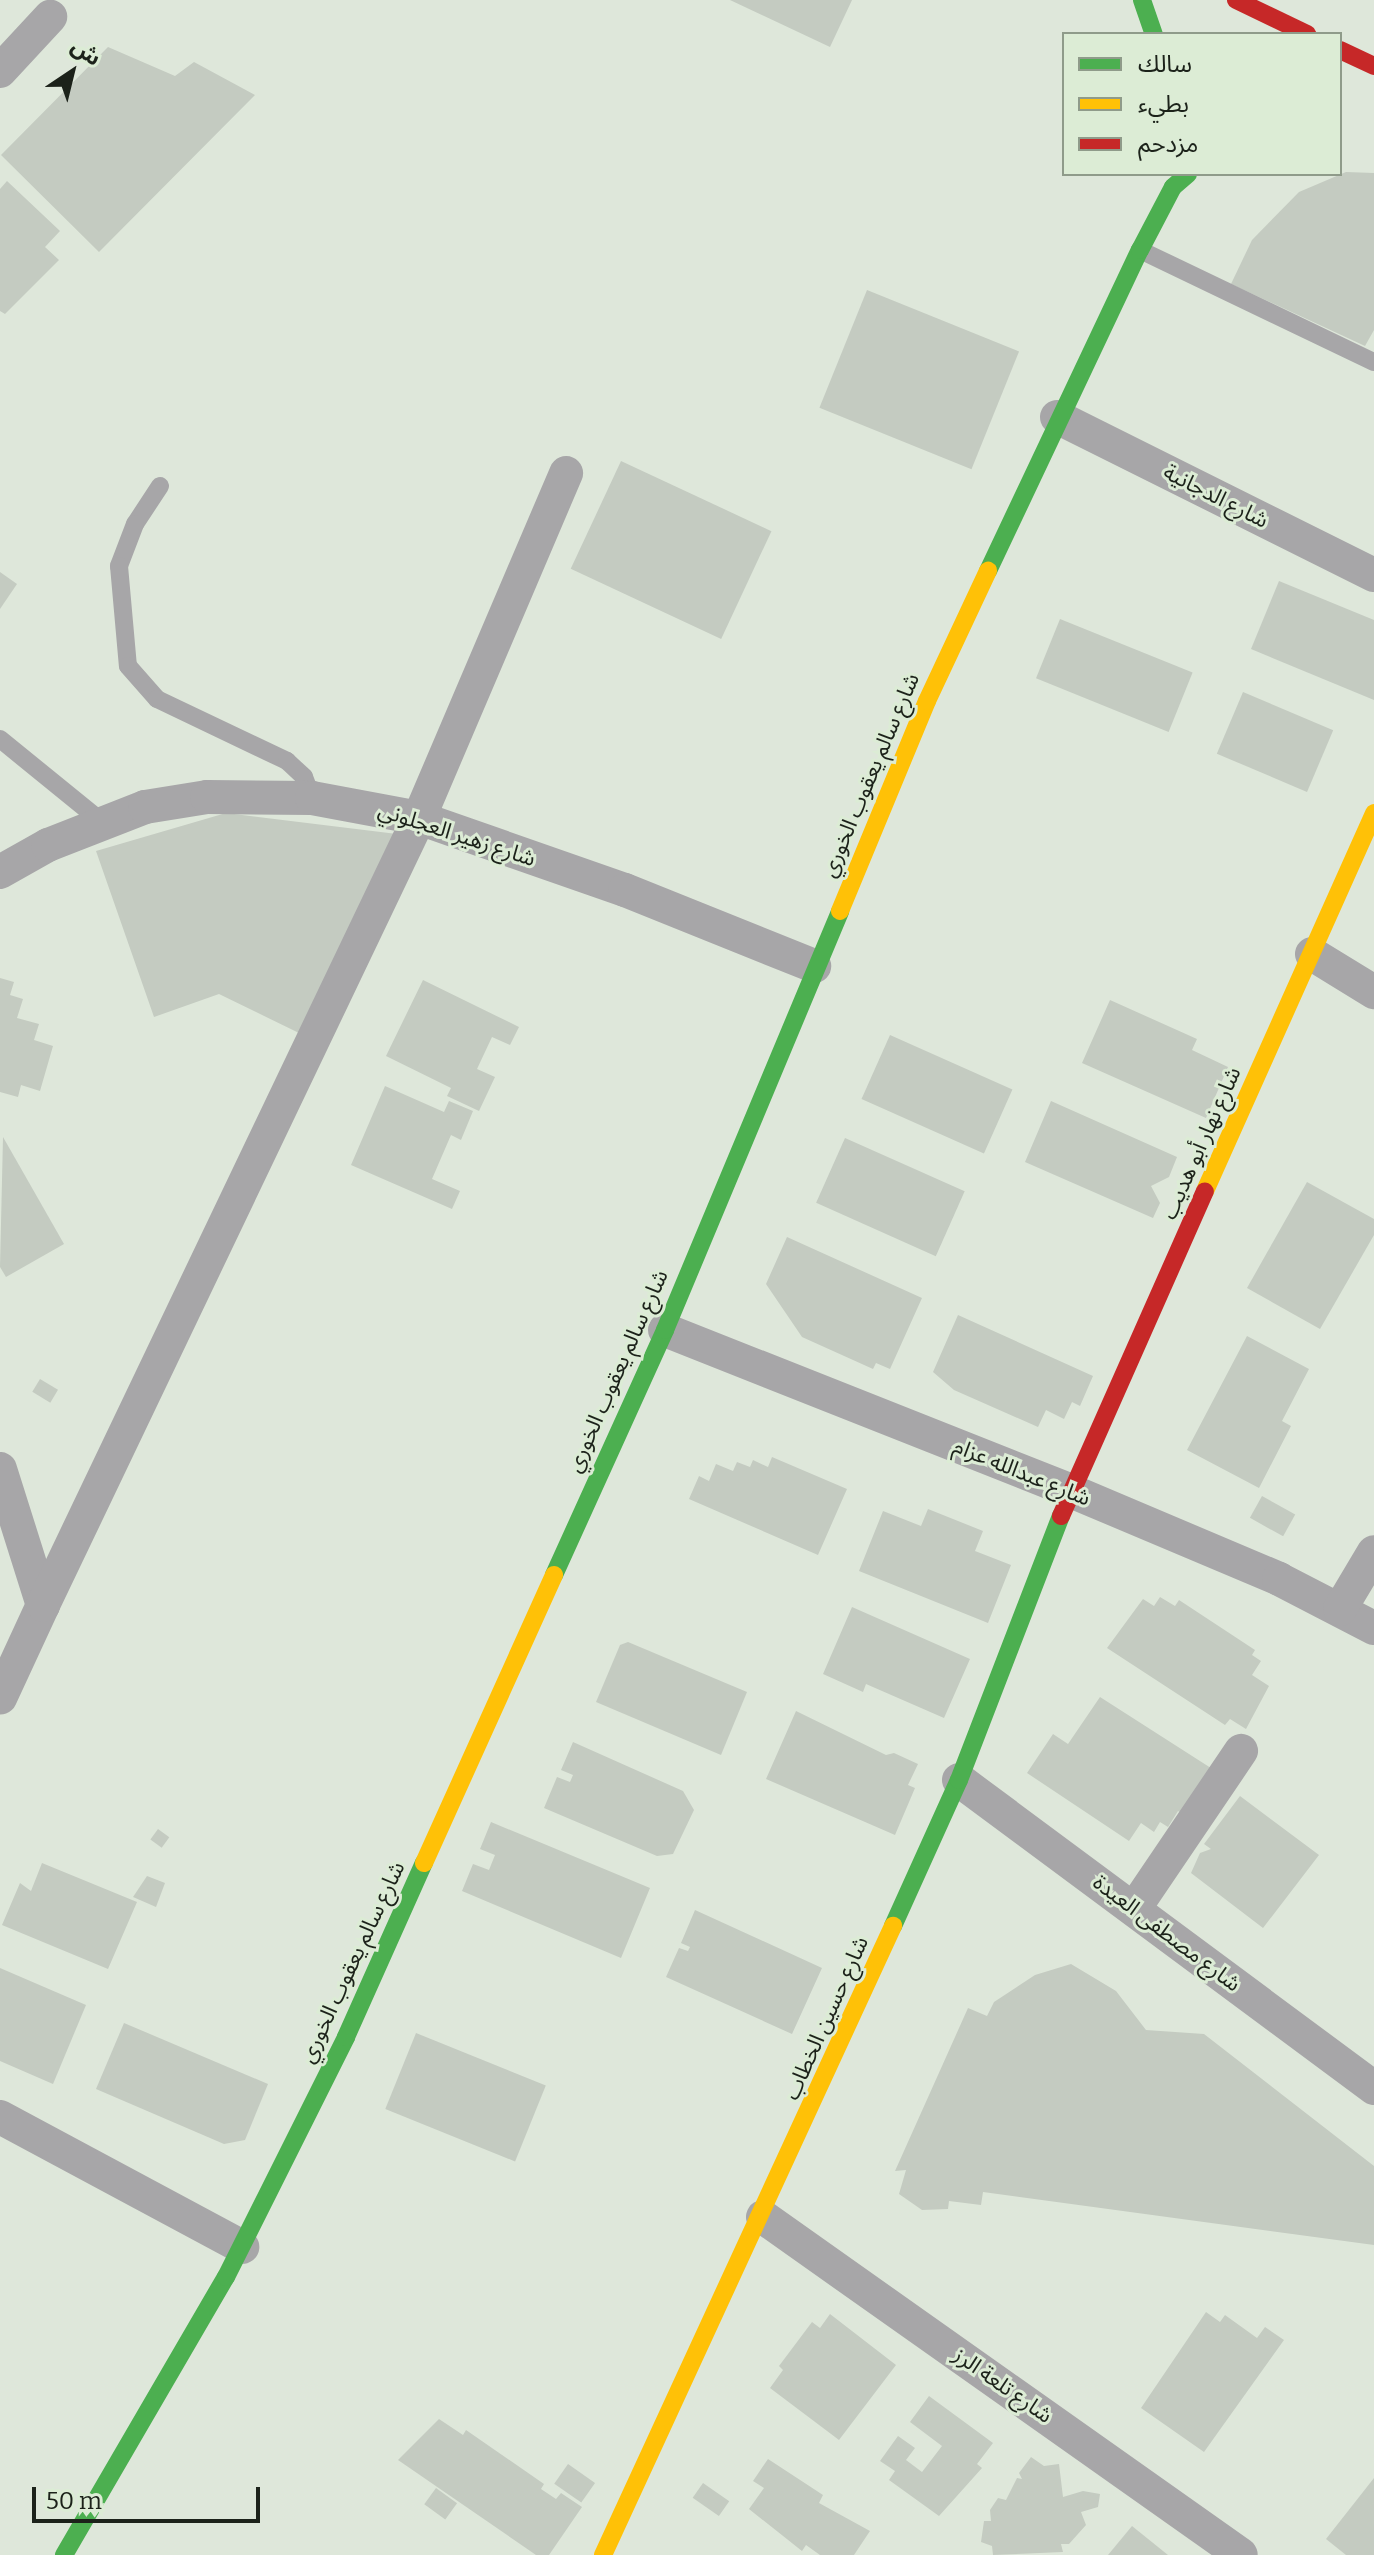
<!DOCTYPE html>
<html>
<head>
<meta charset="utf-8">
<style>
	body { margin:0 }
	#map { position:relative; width:1374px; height:2555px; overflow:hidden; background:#dee7da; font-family:Bitter,"Noto Sans Arabic",serif }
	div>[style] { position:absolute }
	.building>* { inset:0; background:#c4cbc1; transform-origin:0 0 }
	.lane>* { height:18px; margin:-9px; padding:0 9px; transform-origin:9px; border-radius:9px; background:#a7a6a8 }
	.street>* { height:34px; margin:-17px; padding:0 17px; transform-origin:17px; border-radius:17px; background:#a7a6a8 }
	.fast>* { height:18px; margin:-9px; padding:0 9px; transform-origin:9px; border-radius:9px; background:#4caf50 }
	.slow>* { height:18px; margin:-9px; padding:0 9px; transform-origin:9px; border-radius:9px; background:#ffc107 }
	.jam>* { height:18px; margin:-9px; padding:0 9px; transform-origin:9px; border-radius:9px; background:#c62828 }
	span { translate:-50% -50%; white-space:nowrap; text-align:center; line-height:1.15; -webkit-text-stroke:6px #dcecd5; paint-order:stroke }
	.street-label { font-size:22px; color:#1c221a }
	.legend { position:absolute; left:1062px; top:32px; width:280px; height:144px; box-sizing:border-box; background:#dcecd5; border:2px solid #8f9b8a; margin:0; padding:10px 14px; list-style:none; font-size:24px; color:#1c221a }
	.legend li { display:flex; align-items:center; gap:16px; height:40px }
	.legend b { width:40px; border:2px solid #8f9b8a }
	.north { position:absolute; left:32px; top:32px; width:80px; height:80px; -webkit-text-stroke:6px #dcecd5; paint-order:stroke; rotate:35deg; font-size:22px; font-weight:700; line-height:32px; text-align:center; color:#1c221a }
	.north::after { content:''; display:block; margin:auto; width:28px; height:36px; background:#1c221a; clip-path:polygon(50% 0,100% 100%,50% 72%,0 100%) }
	.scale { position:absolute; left:32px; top:2487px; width:228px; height:36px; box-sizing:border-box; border:4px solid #1c221a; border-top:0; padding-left:10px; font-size:24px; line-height:28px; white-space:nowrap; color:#1c221a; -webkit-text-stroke:6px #dcecd5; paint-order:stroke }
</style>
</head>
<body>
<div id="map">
	<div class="building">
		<i style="clip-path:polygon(730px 0,852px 0,830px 47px)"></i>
		<i style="clip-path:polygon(108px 47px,175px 76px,194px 62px,255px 95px,99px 252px,1px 155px)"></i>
		<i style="clip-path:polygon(1346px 172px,1374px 173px,1374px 330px,1365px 346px,1231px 284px,1252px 240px,1299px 192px)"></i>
		<i style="clip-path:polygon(7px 181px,60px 231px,45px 247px,59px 260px,5px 314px,0 311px,0 189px)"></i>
		<i style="left:867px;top:290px;width:164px;height:127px;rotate:22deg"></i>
		<i style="left:621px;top:461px;width:166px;height:119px;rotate:25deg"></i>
		<i style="clip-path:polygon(0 572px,17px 584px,0 609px)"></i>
		<i style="clip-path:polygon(1279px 581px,1374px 620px,1374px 700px,1251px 649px)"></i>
		<i style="left:1060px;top:619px;width:143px;height:64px;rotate:22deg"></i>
		<i style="left:1243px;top:692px;width:98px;height:67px;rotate:23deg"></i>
		<i style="clip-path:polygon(226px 813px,397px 834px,299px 1033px,219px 994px,154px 1017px,96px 851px)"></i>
		<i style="clip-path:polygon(0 978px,14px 982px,10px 995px,23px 999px,17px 1018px,39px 1024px,34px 1040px,53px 1046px,40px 1091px,21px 1085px,18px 1097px,0 1092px)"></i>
		<i style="clip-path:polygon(423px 980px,519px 1027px,510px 1045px,492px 1037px,477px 1069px,495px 1077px,479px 1111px,447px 1096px,451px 1088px,386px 1056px)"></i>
		<i style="clip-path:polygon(1110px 1000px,1197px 1039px,1192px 1050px,1228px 1067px,1206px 1118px,1082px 1063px)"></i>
		<i style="left:890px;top:1035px;width:134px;height:70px;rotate:24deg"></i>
		<i style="clip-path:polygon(385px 1086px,444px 1112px,449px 1101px,473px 1111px,461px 1140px,451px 1135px,432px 1179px,460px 1191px,452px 1209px,351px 1165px)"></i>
		<i style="clip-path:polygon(1051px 1101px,1177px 1157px,1169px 1177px,1151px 1186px,1160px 1203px,1153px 1218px,1025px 1162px)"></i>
		<i style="clip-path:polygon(3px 1137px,64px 1244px,6px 1277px,0 1267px)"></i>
		<i style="left:845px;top:1138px;width:131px;height:71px;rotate:24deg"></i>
		<i style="clip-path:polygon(1307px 1182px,1374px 1219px,1374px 1235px,1320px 1329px,1247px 1288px)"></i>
		<i style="clip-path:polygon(787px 1237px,922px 1298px,890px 1369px,876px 1363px,873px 1369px,802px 1337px,766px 1284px)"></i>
		<i style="clip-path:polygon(958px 1315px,1093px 1376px,1080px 1406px,1072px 1402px,1064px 1419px,1046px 1410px,1038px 1427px,954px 1390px,933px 1372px)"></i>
		<i style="clip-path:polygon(1247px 1336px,1309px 1369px,1282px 1421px,1291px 1426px,1259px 1488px,1187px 1450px)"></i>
		<i style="left:40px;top:1379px;width:21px;height:15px;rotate:31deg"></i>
		<i style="clip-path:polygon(772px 1457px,847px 1489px,818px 1555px,689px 1499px,699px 1476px,709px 1481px,716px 1464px,733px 1471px,737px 1462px,750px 1467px,753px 1460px,768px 1467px)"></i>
		<i style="left:1262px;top:1496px;width:38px;height:25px;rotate:29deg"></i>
		<i style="clip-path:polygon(928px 1509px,983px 1531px,975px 1551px,1011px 1565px,988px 1623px,859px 1571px,883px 1511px,921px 1526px)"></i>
		<i style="clip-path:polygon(1160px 1597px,1175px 1606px,1179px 1600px,1255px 1650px,1252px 1655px,1261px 1661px,1252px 1675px,1269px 1686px,1246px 1729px,1230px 1719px,1225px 1725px,1107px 1648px,1143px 1599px,1154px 1606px)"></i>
		<i style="clip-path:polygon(852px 1607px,970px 1659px,944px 1718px,866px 1684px,863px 1692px,823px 1674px)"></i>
		<i style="clip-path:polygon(628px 1642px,747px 1692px,721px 1755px,596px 1702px,620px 1645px)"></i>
		<i style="clip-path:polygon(1100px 1697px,1214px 1770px,1185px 1815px,1178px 1811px,1168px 1827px,1160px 1822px,1154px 1832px,1141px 1823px,1129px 1841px,1027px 1773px,1053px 1734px,1068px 1744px)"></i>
		<i style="clip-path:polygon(796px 1711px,886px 1755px,894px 1753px,918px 1764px,908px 1785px,915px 1788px,895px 1835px,766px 1779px)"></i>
		<i style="clip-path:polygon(573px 1742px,683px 1791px,694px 1810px,673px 1854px,657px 1856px,544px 1808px,557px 1777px,570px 1782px,573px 1775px,561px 1770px)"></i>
		<i style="clip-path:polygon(1240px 1796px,1319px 1855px,1263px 1928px,1191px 1873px,1200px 1853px,1211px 1849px,1204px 1844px)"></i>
		<i style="clip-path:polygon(491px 1822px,650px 1888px,621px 1958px,462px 1891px,473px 1864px,489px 1870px,495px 1855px,480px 1849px)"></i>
		<i style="left:158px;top:1829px;width:14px;height:13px;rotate:36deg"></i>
		<i style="clip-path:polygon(42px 1863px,137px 1902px,108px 1969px,2px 1925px,20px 1883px,31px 1891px)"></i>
		<i style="clip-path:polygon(147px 1876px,165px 1883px,156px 1907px,133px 1897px)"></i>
		<i style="clip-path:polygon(695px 1910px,822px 1968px,792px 2034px,666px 1977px,679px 1948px,688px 1951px,690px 1947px,681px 1943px)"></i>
		<i style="clip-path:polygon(1071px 1964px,1116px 1991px,1146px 2030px,1204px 2034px,1374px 2166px,1374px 2245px,983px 2192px,981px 2205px,949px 2201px,948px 2209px,922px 2210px,899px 2194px,906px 2170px,895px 2171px,968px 2008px,987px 2016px,994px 2002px,1035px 1975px)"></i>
		<i style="clip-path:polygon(0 1968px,86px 2005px,53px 2084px,0 2061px)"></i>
		<i style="clip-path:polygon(124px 2023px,268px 2084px,245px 2140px,224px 2144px,96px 2089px)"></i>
		<i style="left:416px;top:2033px;width:140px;height:82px;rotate:22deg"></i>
		<i style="clip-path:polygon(1206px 2312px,1220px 2322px,1225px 2315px,1257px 2338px,1265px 2327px,1284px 2340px,1204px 2452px,1141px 2408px)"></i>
		<i style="clip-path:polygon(830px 2314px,896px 2365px,839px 2440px,770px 2388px,783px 2370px,779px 2366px,812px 2322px,820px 2328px)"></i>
		<i style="clip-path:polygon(929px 2396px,993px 2443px,977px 2464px,982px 2468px,939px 2516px,889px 2480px,895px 2471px,880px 2461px,898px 2436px,915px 2448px,906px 2460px,922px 2472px,942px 2446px,910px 2422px)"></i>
		<i style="clip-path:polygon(439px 2419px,463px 2435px,466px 2430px,544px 2484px,541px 2489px,556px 2499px,561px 2493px,582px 2507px,549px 2555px,536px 2555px,398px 2460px)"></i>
		<i style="clip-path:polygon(1031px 2457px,1044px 2466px,1059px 2464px,1063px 2497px,1083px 2491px,1100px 2494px,1098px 2507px,1081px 2512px,1086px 2525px,1069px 2544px,1061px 2544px,1063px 2552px,993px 2555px,992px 2546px,981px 2542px,984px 2521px,991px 2521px,990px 2510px,998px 2498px,1006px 2500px,1017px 2478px,1022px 2479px,1019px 2473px)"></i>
		<i style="clip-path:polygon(768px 2459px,823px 2495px,819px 2503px,870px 2531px,854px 2555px,820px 2555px,806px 2545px,802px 2551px,749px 2509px,764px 2488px,753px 2481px)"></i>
		<i style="left:568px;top:2464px;width:33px;height:24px;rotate:35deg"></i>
		<i style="clip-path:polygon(1374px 2478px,1374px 2555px,1346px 2555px,1326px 2539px)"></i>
		<i style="left:703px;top:2483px;width:32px;height:18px;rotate:35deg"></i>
		<i style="left:436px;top:2488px;width:26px;height:20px;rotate:36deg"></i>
		<i style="clip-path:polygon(1132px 2526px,1168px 2555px,1108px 2555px)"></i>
	</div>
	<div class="lane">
		<i style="left:1140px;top:250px;width:259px;rotate:25.6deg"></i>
		<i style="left:160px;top:486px;width:45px;rotate:123.3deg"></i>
		<i style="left:135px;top:524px;width:45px;rotate:110.9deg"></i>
		<i style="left:119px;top:566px;width:100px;rotate:84.9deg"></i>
		<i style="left:128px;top:666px;width:44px;rotate:48.7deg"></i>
		<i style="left:157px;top:699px;width:144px;rotate:25.5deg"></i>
		<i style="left:287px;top:761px;width:23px;rotate:43deg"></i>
		<i style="left:304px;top:777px;width:22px;rotate:69deg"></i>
		<i style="left:0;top:739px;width:130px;rotate:39.1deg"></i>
	</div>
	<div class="street">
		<i style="left:0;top:71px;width:74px;rotate:-47.2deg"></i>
		<i style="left:1057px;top:417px;width:354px;rotate:26.5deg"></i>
		<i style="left:0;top:872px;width:55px;rotate:-29.4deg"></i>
		<i style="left:48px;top:845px;width:104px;rotate:-21.4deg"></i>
		<i style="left:145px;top:807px;width:63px;rotate:-9.2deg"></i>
		<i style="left:207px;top:797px;width:105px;rotate:0.5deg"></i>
		<i style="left:312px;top:798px;width:109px;rotate:10.6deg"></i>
		<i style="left:419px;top:818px;width:218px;rotate:19.3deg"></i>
		<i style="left:625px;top:890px;width:204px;rotate:21.9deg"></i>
		<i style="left:1312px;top:954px;width:73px;rotate:31.5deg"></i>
		<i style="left:665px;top:1330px;width:437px;rotate:21.6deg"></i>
		<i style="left:1071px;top:1491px;width:226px;rotate:22.9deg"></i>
		<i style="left:1279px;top:1579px;width:107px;rotate:27.3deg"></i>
		<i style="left:0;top:1469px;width:143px;rotate:72.5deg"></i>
		<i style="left:43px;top:1605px;width:102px;rotate:114.8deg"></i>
		<i style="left:43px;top:1605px;width:872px;rotate:-64.46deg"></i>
		<i style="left:419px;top:818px;width:375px;rotate:-66.9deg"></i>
		<i style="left:1340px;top:1609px;width:66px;rotate:-59.2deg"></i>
		<i style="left:959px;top:1780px;width:517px;rotate:36.58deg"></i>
		<i style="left:1134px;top:1909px;width:191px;rotate:-55.9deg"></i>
		<i style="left:0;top:2117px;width:275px;rotate:28.2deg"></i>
		<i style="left:763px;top:2217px;width:585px;rotate:35.26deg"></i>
	</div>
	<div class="fast">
		<i style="left:1142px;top:0;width:36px;rotate:71deg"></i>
		<i style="left:988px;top:571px;width:355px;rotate:-64.7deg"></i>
		<i style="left:1140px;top:250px;width:71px;rotate:-62.4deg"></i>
		<i style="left:1173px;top:187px;width:20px;rotate:-41deg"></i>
		<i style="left:554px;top:1575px;width:269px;rotate:-65.6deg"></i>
		<i style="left:665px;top:1330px;width:454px;rotate:-67.3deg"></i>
		<i style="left:893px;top:1926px;width:160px;rotate:-65.7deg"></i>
		<i style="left:959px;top:1780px;width:283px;rotate:-68.9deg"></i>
		<i style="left:64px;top:2555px;width:322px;rotate:-59.8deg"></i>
		<i style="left:226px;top:2277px;width:268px;rotate:-63.4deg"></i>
		<i style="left:346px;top:2037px;width:191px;rotate:-65.9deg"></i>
	</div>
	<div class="slow">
		<i style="left:840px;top:911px;width:227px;rotate:-67.5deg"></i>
		<i style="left:927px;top:701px;width:144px;rotate:-64.9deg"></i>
		<i style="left:1205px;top:1191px;width:414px;rotate:-65.9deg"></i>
		<i style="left:424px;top:1863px;width:316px;rotate:-65.7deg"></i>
		<i style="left:603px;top:2555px;width:693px;rotate:-65.25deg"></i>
	</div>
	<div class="jam">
		<i style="left:1236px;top:0;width:79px;rotate:25.6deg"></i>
		<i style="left:1340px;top:50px;width:38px;rotate:25deg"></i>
		<i style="left:1061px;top:1516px;width:355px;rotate:-66.1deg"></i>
	</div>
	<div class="street-label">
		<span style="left:1216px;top:496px;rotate:27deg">شارع الدجانية</span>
		<span style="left:870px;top:775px;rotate:-67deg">شارع سالم يعقوب الخوري</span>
		<span style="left:457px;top:834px;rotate:18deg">شارع زهير العجلوني</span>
		<span style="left:1201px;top:1143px;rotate:-66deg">شارع نهار أبو هديب</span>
		<span style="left:617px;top:1371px;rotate:-66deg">شارع سالم يعقوب الخوري</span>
		<span style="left:1022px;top:1472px;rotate:22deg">شارع عبدالله عزام</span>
		<span style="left:1167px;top:1933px;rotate:37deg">شارع مصطفى العيدة</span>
		<span style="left:352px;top:1962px;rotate:-65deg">شارع سالم يعقوب الخوري</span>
		<span style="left:826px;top:2018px;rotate:-66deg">شارع حسين الخطاب</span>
		<span style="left:1003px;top:2385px;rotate:35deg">شارع تلعة الرز</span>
	</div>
	<ul class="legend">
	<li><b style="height:10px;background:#4caf50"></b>سالك</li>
	<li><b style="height:10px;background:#ffc107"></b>بطيء</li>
	<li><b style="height:10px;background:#c62828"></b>مزدحم</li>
	</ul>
	<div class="north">ش</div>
	<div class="scale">50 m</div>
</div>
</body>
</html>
